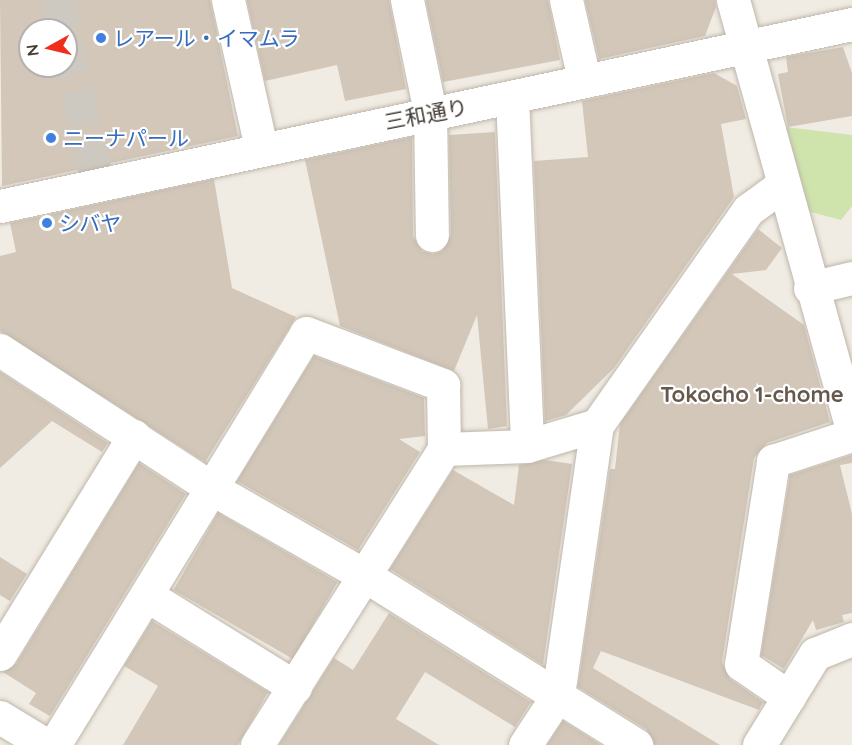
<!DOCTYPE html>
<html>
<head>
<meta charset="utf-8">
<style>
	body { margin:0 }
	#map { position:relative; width:852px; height:745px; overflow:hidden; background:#f1ece3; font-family:Quicksand,"Noto Sans JP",sans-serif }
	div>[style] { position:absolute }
	.green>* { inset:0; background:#cfe4ad }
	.building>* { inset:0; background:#d2c7b9; transform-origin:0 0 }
	.minor-tunnel>* { height:33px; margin-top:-16.5px; transform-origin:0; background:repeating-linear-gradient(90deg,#cec9c0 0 33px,transparent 0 49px) }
	.roads { filter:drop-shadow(0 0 2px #bfb6aa) drop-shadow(0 0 2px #bfb6aa) }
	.minor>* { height:33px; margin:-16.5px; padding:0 16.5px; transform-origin:16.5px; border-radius:16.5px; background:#fff }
	.dots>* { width:16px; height:16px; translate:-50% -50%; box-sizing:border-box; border:3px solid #fff; border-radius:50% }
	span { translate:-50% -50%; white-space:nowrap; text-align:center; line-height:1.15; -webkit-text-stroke:4.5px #fff; paint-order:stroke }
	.shop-label { font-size:21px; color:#366cbe }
	.left { translate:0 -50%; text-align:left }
	.street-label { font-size:21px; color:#423c34 }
	.neighbourhood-label { font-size:22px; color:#65594c; font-weight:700 }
	.north { position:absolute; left:18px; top:18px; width:60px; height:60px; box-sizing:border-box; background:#fff; border:2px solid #b3b1ae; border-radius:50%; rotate:262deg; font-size:16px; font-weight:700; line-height:24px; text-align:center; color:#423c34 }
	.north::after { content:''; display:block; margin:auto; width:21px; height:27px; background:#ef2f1c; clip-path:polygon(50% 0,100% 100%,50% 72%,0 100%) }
</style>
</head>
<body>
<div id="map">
	<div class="green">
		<i style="clip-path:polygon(786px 127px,852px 135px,852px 206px,841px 220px,807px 211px)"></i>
	</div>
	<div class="building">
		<i style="clip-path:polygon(evenodd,0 0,210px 0,238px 136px,2px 186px,0 0,30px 30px,66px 30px,66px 66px,30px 66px,30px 30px)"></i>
		<i style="clip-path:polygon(247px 0,389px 0,406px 89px,345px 101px,337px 65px,265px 81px)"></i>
		<i style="clip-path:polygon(426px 0,548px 0,560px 60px,443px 82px)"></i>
		<i style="clip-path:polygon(585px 0,715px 0,716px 7px,705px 36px,599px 59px)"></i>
		<i style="clip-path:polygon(843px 47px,852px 73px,852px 116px,788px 127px,778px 74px,788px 72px,786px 57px)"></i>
		<i style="clip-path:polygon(714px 73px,737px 86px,746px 119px,721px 124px,734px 197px,614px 368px,566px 415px,545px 421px,534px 161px,588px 157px,582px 101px)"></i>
		<i style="clip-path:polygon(495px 132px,507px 426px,488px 429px,477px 315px,454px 371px,340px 326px,305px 160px,412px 137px,413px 236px,422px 251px,433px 254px,442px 251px,451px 235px,449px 135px)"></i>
		<i style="clip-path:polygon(214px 179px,232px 288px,296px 317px,205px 462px,0 331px,0 256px,16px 252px,10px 223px)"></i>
		<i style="clip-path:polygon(758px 229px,782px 248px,766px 270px,732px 274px,804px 325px,830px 422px,767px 443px,754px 458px,722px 662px,730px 679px,763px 702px,759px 710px,601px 651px,593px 668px,720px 745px,655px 745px,646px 729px,578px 687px,610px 469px,615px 469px,620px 424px)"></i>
		<i style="clip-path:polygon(314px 356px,424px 398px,425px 436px,399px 439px,420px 452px,358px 550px,237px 481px)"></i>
		<i style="clip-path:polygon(0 372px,108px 443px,102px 452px,52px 421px,0 468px)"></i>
		<i style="clip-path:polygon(852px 455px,852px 463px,840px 465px,852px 514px,852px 613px,842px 615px,844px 622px,816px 630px,813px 620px,784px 669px,761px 655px,790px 475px)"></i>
		<i style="clip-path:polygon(545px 460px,572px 464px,543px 665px,390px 569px,453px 470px,514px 505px,519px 465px)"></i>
		<i style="clip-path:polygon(139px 463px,186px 494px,50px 716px,29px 704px,36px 693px,3px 672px,16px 664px)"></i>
		<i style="left:218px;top:513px;width:138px;height:89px;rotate:30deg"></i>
		<i style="clip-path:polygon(0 557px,27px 574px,10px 601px,0 595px)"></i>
		<i style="clip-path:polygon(389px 613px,531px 702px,515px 727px,425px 672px,396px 719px,439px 745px,279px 745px,334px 658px,353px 670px)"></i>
		<i style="clip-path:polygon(152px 621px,268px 692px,238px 745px,123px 745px,158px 686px,124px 666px)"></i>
		<i style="clip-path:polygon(563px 721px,601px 745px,547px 745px)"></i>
	</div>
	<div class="minor-tunnel">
		<i style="left:56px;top:0;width:31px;rotate:77deg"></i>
		<i style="left:66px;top:43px;width:144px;rotate:77.1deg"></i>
	</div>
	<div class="roads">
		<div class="minor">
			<i style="left:228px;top:0;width:152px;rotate:77.4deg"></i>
			<i style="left:407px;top:0;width:114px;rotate:78.4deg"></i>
			<i style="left:430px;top:112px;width:123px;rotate:89.1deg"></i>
			<i style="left:566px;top:0;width:81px;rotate:77.2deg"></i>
			<i style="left:733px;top:0;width:446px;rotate:74.5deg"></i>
			<i style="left:512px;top:97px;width:349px;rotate:87.5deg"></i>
			<i style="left:0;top:206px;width:871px;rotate:-12.06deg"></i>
			<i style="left:810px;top:288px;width:43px;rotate:-13.4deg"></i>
			<i style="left:0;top:350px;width:254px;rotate:33.1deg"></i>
			<i style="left:213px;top:489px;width:174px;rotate:29.7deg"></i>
			<i style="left:364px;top:575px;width:321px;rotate:32deg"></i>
			<i style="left:148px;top:596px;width:173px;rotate:31.8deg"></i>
			<i style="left:0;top:654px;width:256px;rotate:-58.4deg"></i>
			<i style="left:789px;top:697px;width:58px;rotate:-145.5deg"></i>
			<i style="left:741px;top:664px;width:206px;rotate:-81deg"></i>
			<i style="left:773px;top:461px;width:83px;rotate:-18.2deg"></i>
			<i style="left:0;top:717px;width:54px;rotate:31.3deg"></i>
			<i style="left:54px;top:745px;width:483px;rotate:-58.5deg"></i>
			<i style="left:306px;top:333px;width:147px;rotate:20.8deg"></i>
			<i style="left:443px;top:385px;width:64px;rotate:89.1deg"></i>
			<i style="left:257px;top:745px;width:350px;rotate:-57.7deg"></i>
			<i style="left:444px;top:449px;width:83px;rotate:-2.1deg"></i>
			<i style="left:527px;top:446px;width:73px;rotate:-16.7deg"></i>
			<i style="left:597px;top:425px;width:263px;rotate:-54.9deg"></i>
			<i style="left:748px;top:210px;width:41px;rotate:-36deg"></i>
			<i style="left:525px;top:745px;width:60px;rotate:-56.6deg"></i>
			<i style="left:558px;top:695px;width:273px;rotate:-81.8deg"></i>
			<i style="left:759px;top:745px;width:107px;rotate:-58.4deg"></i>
			<i style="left:815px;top:654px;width:40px;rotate:-22deg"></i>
		</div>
	</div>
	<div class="dots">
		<i style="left:101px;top:38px;background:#3f7fe0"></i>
		<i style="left:51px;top:138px;background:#3f7fe0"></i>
		<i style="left:47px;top:223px;background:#3f7fe0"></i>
	</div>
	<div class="shop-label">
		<span class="left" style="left:113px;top:38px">レアール・イマムラ</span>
		<span class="left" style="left:63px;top:138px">ニーナパール</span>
		<span class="left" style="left:59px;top:223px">シバヤ</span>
	</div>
	<div class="street-label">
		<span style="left:426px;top:114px;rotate:-11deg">三和通り</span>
	</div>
	<div class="neighbourhood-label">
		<span style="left:752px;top:395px">Tokocho 1-chome</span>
	</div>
	<div class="north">N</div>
</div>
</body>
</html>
